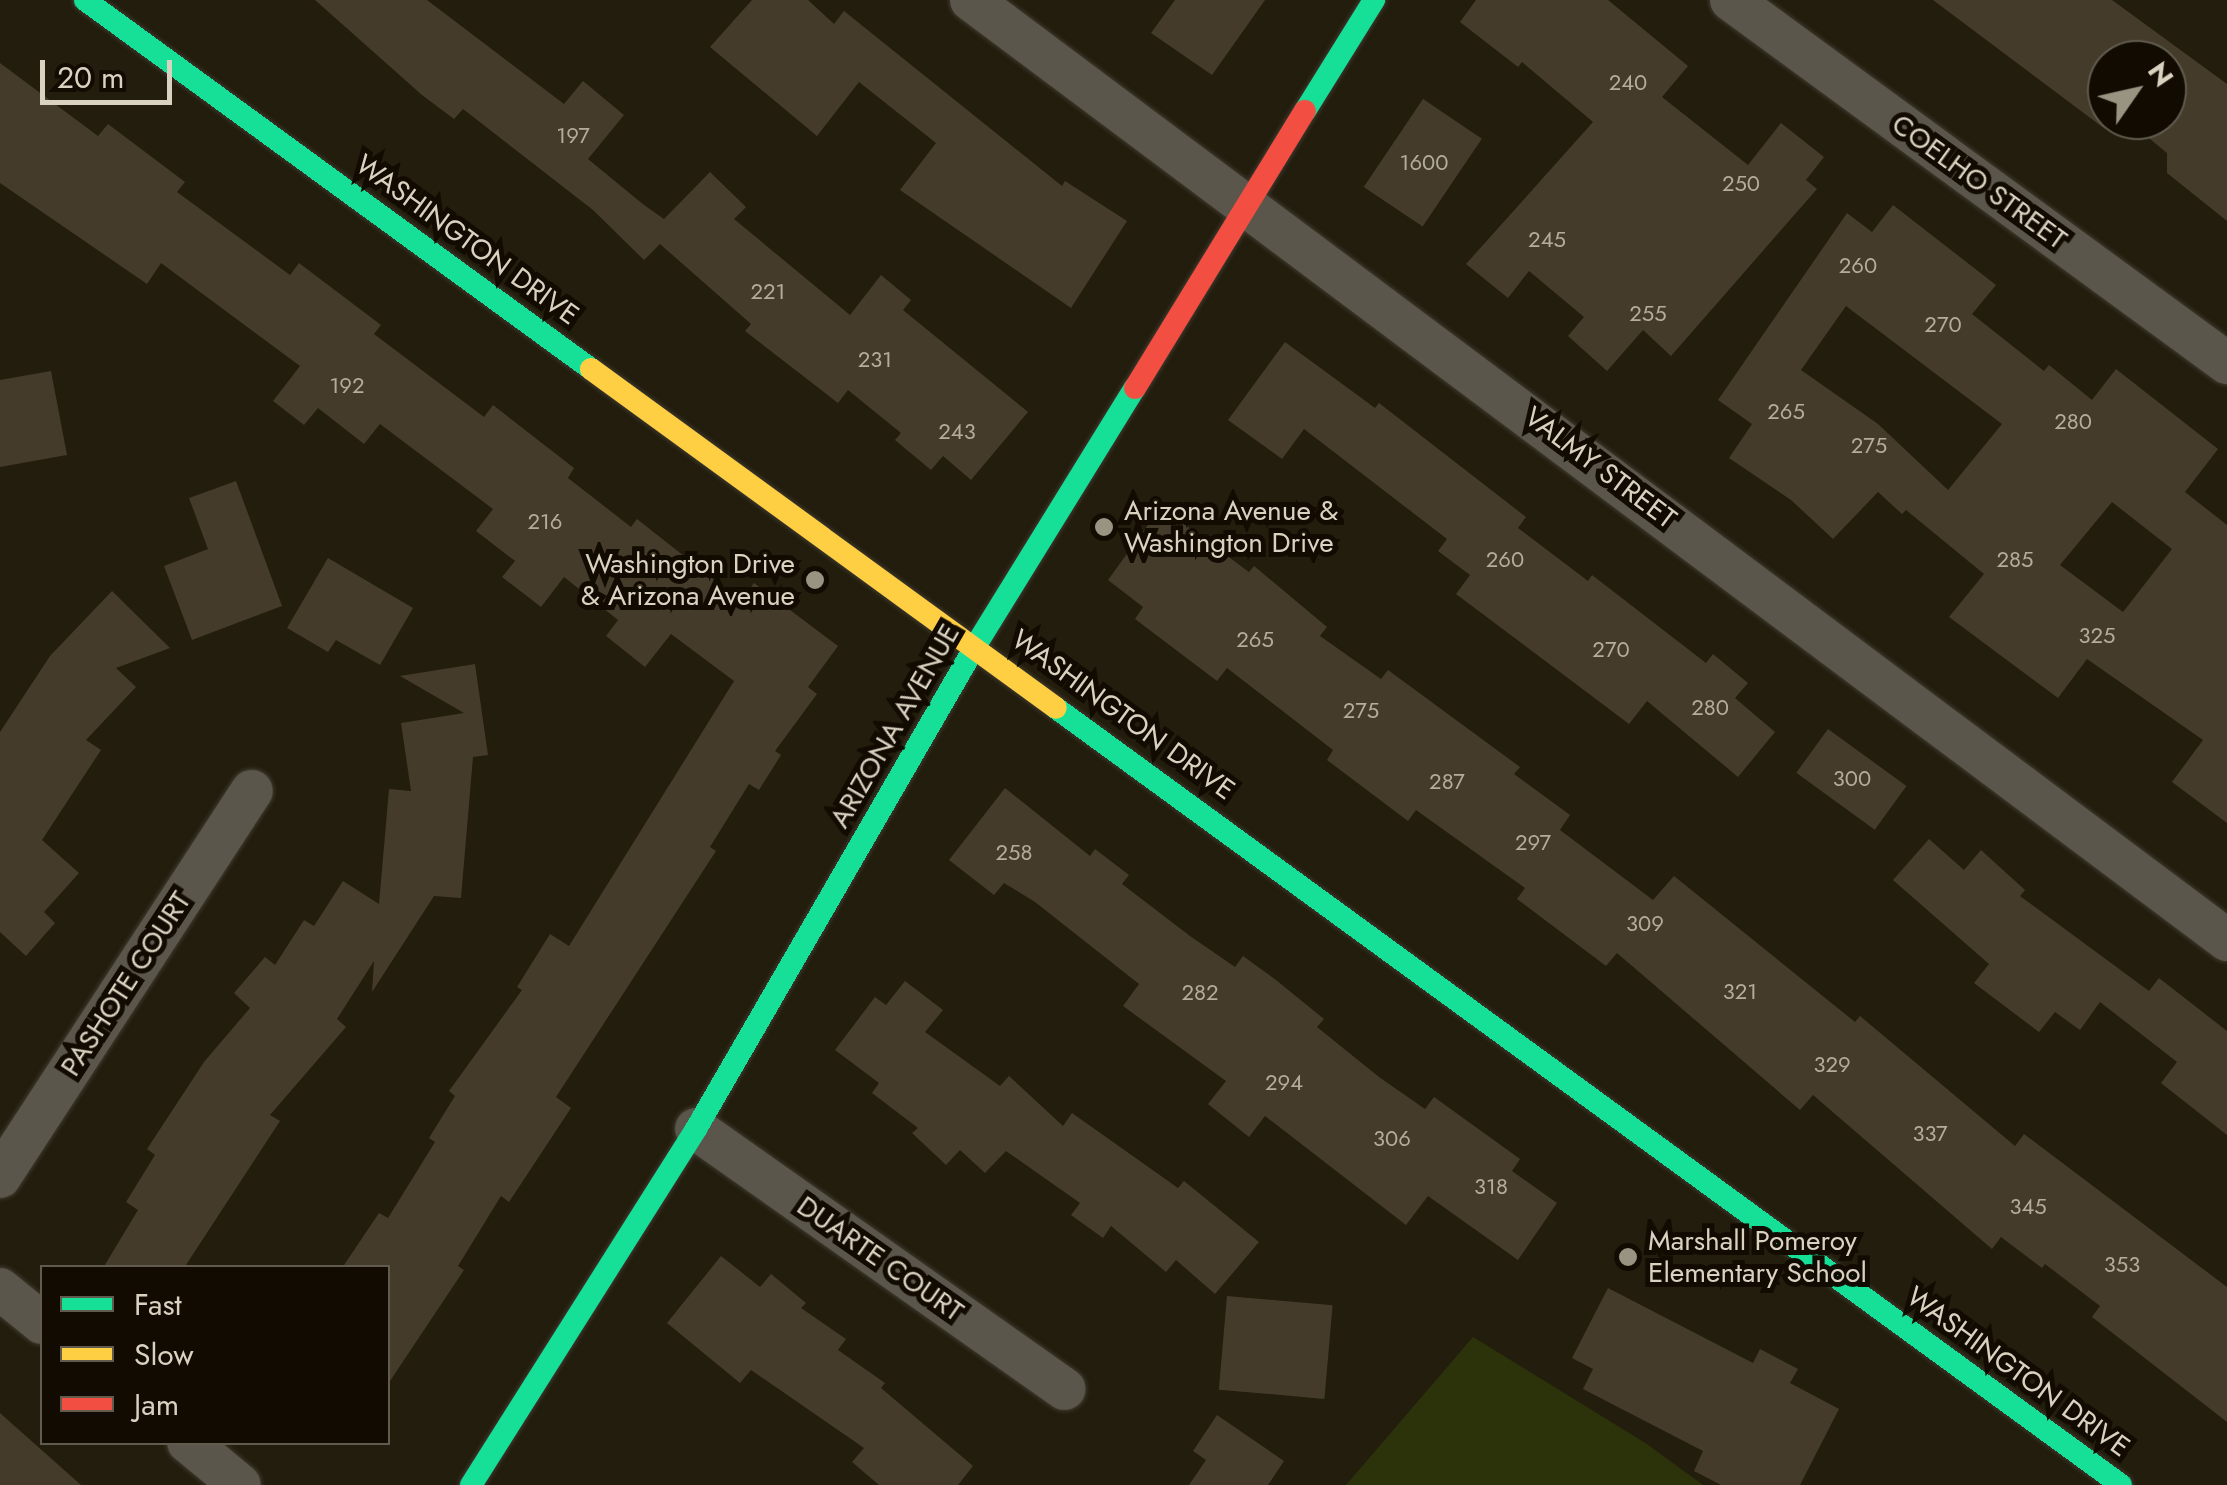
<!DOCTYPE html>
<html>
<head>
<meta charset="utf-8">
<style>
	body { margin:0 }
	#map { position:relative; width:2227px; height:1485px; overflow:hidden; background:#231d0d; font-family:Jost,sans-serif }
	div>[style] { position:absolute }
	.green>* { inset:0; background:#2c3209 }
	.building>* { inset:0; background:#443b2b; transform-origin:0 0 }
	.roads { filter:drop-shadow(0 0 2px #3e392e) drop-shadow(0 0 2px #3e392e) }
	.street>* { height:42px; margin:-21px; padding:0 21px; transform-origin:21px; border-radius:21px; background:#5b564b }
	.fast>* { height:22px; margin:-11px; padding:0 11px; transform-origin:11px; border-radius:11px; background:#16e098 }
	.slow>* { height:22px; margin:-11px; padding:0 11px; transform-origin:11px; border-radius:11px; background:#ffcf43 }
	.jam>* { height:22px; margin:-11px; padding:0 11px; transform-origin:11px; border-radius:11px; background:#f24e42 }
	.dots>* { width:28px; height:28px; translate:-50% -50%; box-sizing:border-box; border:5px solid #110b02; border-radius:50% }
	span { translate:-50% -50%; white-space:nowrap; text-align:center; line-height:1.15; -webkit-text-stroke:10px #110b02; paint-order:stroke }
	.number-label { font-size:22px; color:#b4ac9c }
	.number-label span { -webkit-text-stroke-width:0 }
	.street-label { font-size:28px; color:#d9d2c1 }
	.poi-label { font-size:28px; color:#d9d2c1 }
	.left { translate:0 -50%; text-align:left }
	.right { translate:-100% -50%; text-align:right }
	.legend { position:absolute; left:40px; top:1265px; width:350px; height:180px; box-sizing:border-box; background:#110b02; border:2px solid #615b4e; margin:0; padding:12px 18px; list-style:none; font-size:30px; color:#d9d2c1 }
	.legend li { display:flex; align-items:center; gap:20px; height:50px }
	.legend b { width:50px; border:2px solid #615b4e }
	.north { position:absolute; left:2087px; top:40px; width:100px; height:100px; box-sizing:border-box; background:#110b02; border:2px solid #615b4e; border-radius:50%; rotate:56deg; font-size:28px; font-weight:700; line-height:40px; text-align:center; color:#d9d2c1 }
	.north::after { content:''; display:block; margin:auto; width:35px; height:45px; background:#999382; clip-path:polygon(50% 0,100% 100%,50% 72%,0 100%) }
	.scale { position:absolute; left:40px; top:60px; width:132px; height:45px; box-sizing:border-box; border:5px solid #d9d2c1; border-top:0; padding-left:12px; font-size:30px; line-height:35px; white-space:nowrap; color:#d9d2c1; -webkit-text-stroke:8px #110b02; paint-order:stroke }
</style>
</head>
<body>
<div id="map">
	<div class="green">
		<i style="clip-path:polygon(1473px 1337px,1647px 1444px,1703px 1485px,1346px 1485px)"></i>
	</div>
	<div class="building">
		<i style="clip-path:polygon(315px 0,427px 0,564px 104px,583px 81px,624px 115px,588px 159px,644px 205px,664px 219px,710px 172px,746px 207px,734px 219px,850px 315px,881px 275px,911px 300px,903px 310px,1028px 412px,971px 480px,943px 456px,931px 470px,895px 440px,901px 433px,848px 390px,838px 403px,745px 331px,751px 324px,660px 244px,644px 260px,593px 210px,463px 109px,454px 119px,422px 95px)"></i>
		<i style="clip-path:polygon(752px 0,808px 0,834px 24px,844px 11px,1062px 186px,1065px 181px,1127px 221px,1071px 308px,900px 190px,936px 143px,859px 82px,817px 136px,710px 47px)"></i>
		<i style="clip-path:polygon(1175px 0,1265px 0,1212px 75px,1151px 33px)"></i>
		<i style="clip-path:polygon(1476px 0,1608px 0,1688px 66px,1662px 97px,1748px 165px,1781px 123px,1824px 157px,1806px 180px,1817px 189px,1671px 356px,1643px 330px,1607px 371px,1568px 336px,1584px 317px,1529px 271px,1508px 298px,1466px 264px,1593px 122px,1522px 62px,1518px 67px,1460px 22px)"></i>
		<i style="clip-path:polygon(1933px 0,2112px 0,2227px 84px,2227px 221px,2167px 173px,2167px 153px,2127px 120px,2167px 120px,2167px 60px,2107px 60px,2111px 120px,2105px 129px)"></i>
		<i style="clip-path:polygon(0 63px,98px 136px,108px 124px,185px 182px,177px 192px,290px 275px,299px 263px,381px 325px,374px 334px,484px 417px,493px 405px,574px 468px,568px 478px,631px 527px,637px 519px,741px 601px,754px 583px,838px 646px,808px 687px,817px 694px,775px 751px,781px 755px,759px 790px,749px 784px,710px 847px,716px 851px,556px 1097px,571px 1108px,509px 1202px,501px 1196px,458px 1266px,464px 1270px,388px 1384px,388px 1268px,342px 1268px,379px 1213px,388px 1218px,435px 1142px,429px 1138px,455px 1096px,449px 1091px,522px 990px,517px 987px,550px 934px,569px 946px,734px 681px,671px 634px,645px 667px,606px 636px,618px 620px,564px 577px,541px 607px,502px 577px,515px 561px,476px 531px,493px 509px,380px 424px,364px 444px,318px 408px,304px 425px,273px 401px,300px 366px,161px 263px,147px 284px,0 183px)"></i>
		<i style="left:1423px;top:99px;width:71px;height:106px;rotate:34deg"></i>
		<i style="clip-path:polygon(evenodd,1893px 205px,1996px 285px,1972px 314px,2044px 371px,2049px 365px,2092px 400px,2116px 369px,2218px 449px,2185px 492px,2227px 525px,2227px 823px,2172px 782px,2203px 740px,2087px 659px,2058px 698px,1949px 617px,1984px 574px,1906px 510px,1902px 514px,1878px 492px,1833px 539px,1791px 500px,1729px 458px,1752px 424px,1718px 400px,1847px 213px,1872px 232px,1893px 205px,1846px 306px,2002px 424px,1948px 490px,1878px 424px,1801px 370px,1846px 306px,1893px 205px,2112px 502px,2172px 549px,2123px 612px,2060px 565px,2112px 502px)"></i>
		<i style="clip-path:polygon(1285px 342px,1375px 408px,1379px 403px,1526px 517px,1518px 528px,1588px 581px,1592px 575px,1706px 663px,1713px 654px,1748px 683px,1735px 698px,1775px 732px,1738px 777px,1647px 701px,1629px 724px,1456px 594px,1470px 575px,1438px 551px,1447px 539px,1304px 429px,1282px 459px,1228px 420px)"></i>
		<i style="clip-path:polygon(51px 371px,67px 455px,0 467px,0 380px)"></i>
		<i style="clip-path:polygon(236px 481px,282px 606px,192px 640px,164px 566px,208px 549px,189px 498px)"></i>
		<i style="clip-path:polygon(1161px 507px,1249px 572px,1254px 566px,1327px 627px,1320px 636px,1381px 679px,1388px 670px,1520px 767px,1514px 774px,1570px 815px,1560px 830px,1653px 900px,1674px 876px,1855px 1022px,1860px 1016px,2015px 1146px,2024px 1134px,2227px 1287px,2227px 1422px,2092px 1317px,2100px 1306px,2045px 1264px,2042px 1268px,2001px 1237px,1992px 1249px,1813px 1095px,1800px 1110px,1617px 953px,1606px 966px,1517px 899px,1525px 888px,1416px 810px,1408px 821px,1327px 760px,1333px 750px,1227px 668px,1217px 681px,1135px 619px,1143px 607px,1108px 580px)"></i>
		<i style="clip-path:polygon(328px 558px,413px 608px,380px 665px,336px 640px,328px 652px,287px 628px)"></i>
		<i style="clip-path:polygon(112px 591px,170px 648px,116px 668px,136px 687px,86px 740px,101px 750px,42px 840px,79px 873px,44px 912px,55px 923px,26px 956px,0 932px,0 732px,50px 656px)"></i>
		<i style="clip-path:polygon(475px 664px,488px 755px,473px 757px,461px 898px,434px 896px,372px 992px,374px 961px,337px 1019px,346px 1027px,270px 1115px,280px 1121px,184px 1268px,103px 1268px,138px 1210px,126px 1202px,155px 1155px,147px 1149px,204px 1062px,250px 1008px,234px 993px,265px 957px,275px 965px,304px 920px,314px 926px,343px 881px,379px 904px,389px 789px,411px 791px,401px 723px,464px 713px,400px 676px)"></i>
		<i style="left:1828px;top:729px;width:97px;height:54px;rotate:36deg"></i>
		<i style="clip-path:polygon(1005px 788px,1090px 856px,1095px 849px,1129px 875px,1122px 884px,1190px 936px,1235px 967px,1243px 956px,1276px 980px,1324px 1019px,1317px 1027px,1379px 1077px,1425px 1109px,1434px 1097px,1520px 1159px,1512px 1171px,1557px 1203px,1518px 1260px,1428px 1196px,1406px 1225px,1265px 1116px,1249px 1137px,1208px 1104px,1226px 1081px,1123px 1006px,1139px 984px,1035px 902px,1004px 883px,994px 895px,949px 860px)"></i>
		<i style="clip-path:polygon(1929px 839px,1964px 870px,1981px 850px,2025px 890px,2020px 896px,2149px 991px,2159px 978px,2227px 1031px,2227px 1135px,2161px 1083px,2177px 1062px,2100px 1002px,2080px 1030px,2055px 1012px,2039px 1032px,1974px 983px,1989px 964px,1893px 880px)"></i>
		<i style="clip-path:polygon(905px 981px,943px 1010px,925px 1032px,1000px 1086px,1009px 1076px,1063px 1126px,1072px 1113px,1178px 1188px,1184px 1181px,1259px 1242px,1215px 1294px,1176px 1260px,1166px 1272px,1111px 1226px,1103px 1238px,1071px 1215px,1080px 1203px,1006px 1151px,985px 1173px,960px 1150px,946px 1165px,912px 1133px,918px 1128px,872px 1093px,879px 1083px,835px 1050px,875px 997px,886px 1005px)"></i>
		<i style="clip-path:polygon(721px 1256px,760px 1287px,771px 1274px,806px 1303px,801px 1308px,846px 1339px,838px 1350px,885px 1383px,881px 1388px,973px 1466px,958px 1485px,879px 1485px,852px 1462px,864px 1448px,751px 1370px,740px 1383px,667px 1323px)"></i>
		<i style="clip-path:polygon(1608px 1288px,1753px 1363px,1760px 1349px,1798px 1369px,1790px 1383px,1839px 1409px,1800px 1485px,1721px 1485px,1694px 1471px,1703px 1451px,1583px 1389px,1593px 1369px,1572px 1358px)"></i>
		<i style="left:1227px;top:1296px;width:106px;height:94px;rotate:5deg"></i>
		<i style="clip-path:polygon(0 1413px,81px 1485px,0 1485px)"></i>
		<i style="clip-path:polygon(1217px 1415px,1284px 1461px,1268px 1485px,1189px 1485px,1206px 1460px,1193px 1451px)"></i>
	</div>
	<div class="roads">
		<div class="street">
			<i style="left:971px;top:0;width:1569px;rotate:36.81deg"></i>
			<i style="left:1731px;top:0;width:615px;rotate:36.2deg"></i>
			<i style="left:696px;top:1129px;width:451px;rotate:35.2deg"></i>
			<i style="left:0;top:1177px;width:461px;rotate:-56.9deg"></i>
			<i style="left:0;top:1289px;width:54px;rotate:39deg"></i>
			<i style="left:188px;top:1442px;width:67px;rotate:39.6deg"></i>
		</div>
		<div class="fast">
			<i style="left:85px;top:0;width:626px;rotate:36.1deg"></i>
			<i style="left:1305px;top:111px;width:131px;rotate:-58.1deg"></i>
			<i style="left:1056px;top:708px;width:1318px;rotate:36.11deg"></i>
			<i style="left:471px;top:1485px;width:421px;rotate:-57.7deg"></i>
			<i style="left:696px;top:1129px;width:559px;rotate:-59.95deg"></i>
			<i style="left:976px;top:645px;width:302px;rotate:-58.3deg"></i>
		</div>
		<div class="slow">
			<i style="left:591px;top:369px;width:575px;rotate:36.09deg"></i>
		</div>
		<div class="jam">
			<i style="left:1135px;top:388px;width:325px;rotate:-58.5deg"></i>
		</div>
	</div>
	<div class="dots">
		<i style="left:1104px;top:527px;background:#999382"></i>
		<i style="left:815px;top:580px;background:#999382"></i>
		<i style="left:1628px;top:1257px;background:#999382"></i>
	</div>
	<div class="number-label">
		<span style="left:1628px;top:83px">240</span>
		<span style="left:573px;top:136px">197</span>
		<span style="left:1424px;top:163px">1600</span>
		<span style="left:1741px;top:184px">250</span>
		<span style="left:1547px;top:240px">245</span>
		<span style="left:1858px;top:266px">260</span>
		<span style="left:768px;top:292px">221</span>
		<span style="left:1648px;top:314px">255</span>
		<span style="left:1943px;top:325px">270</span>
		<span style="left:875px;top:360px">231</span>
		<span style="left:347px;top:386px">192</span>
		<span style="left:1786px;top:412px">265</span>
		<span style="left:2073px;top:422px">280</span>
		<span style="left:957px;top:432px">243</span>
		<span style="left:1869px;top:446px">275</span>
		<span style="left:545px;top:522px">216</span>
		<span style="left:1505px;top:560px">260</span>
		<span style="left:2015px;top:560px">285</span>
		<span style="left:2097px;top:636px">325</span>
		<span style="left:1255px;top:640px">265</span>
		<span style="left:1611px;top:650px">270</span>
		<span style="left:1710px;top:708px">280</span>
		<span style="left:1361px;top:711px">275</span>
		<span style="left:1852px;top:779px">300</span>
		<span style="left:1447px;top:782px">287</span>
		<span style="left:1533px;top:843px">297</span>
		<span style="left:1014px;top:853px">258</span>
		<span style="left:1645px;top:924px">309</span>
		<span style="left:1740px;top:992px">321</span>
		<span style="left:1200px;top:993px">282</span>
		<span style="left:1832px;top:1065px">329</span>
		<span style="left:1284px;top:1083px">294</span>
		<span style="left:1930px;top:1134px">337</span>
		<span style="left:1392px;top:1139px">306</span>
		<span style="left:1491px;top:1187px">318</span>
		<span style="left:2028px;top:1207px">345</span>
		<span style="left:2122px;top:1265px">353</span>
	</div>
	<div class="street-label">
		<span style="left:1979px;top:182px;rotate:36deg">COELHO STREET</span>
		<span style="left:467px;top:240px;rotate:36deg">WASHINGTON DRIVE</span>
		<span style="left:1600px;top:468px;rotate:37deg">VALMY STREET</span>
		<span style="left:1123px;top:715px;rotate:36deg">WASHINGTON DRIVE</span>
		<span style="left:895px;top:726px;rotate:-60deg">ARIZONA AVENUE</span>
		<span style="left:126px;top:984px;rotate:-57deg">PASHOTE COURT</span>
		<span style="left:880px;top:1259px;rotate:35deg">DUARTE COURT</span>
		<span style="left:2018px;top:1372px;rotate:36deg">WASHINGTON DRIVE</span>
	</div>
	<div class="poi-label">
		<span class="left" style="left:1124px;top:527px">Arizona Avenue &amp;<br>Washington Drive</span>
		<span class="right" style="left:795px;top:580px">Washington Drive<br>&amp; Arizona Avenue</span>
		<span class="left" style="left:1648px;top:1257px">Marshall Pomeroy<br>Elementary School</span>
	</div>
	<ul class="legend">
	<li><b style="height:12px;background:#16e098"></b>Fast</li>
	<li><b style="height:12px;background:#ffcf43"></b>Slow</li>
	<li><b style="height:12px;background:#f24e42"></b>Jam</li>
	</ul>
	<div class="north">N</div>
	<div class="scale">20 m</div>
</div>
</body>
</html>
